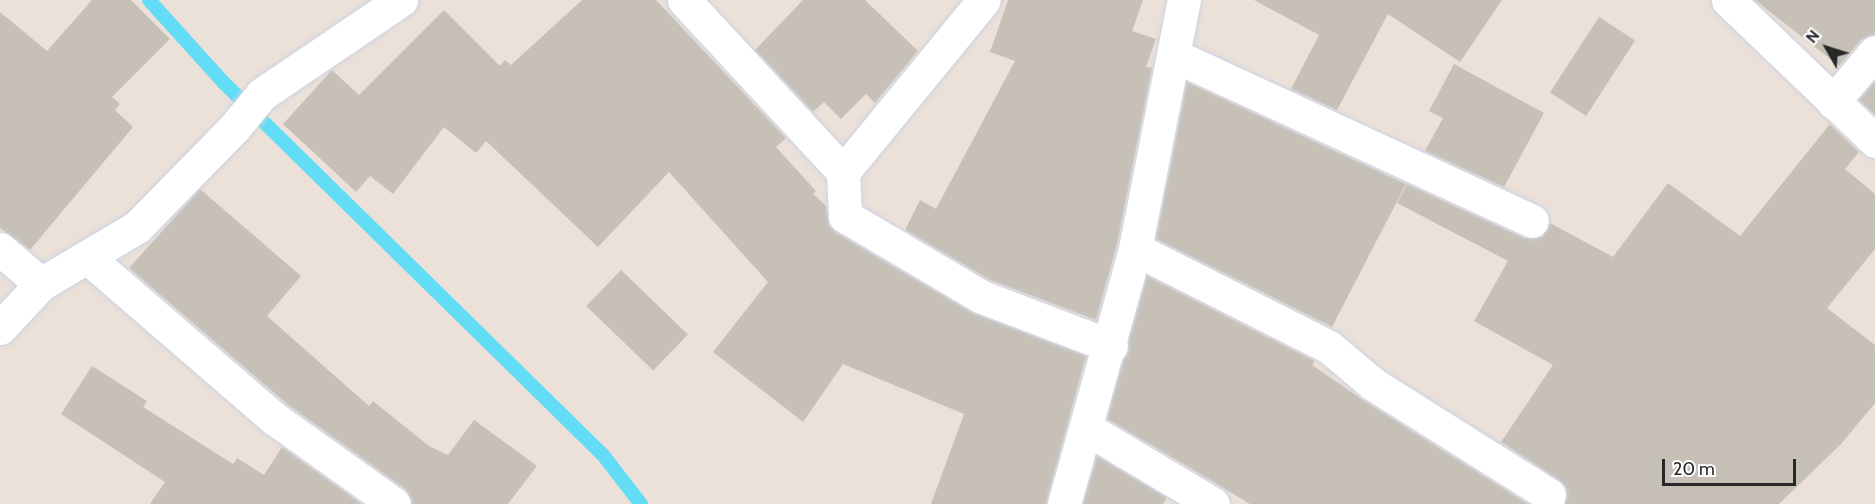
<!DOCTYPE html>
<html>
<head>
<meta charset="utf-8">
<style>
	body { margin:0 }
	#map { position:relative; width:1875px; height:504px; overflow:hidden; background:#ece1d8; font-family:Cabin,sans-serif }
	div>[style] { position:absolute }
	.stream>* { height:14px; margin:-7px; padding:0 7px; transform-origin:7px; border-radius:7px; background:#63dcf6 }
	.building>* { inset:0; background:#c6c0b7; transform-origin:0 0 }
	.roads { filter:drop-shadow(0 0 2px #cdd3e2) drop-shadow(0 0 2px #cdd3e2) }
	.minor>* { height:33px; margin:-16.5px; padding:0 16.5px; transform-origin:16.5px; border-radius:16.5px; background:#fff }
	span { translate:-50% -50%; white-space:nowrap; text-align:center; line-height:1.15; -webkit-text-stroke:6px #fff; paint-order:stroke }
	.north { position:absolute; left:1797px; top:18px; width:60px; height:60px; -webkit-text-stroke:4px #fff; paint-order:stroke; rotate:309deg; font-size:16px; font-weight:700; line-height:24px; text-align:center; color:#282828 }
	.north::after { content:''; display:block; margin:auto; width:21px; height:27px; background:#282828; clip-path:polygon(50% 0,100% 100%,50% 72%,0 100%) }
	.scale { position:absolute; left:1662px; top:459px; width:134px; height:27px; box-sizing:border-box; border:3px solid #282828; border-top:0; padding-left:8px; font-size:18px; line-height:21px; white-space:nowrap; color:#282828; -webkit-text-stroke:4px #fff; paint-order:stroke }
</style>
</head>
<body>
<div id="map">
	<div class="stream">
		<i style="left:149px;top:0;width:112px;rotate:47.9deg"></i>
		<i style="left:224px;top:83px;width:531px;rotate:44.47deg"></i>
		<i style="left:603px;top:455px;width:62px;rotate:52.2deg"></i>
	</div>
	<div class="building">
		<i style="clip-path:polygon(92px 0,131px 0,170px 39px,112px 97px,120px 104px,115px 110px,133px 127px,30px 250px,0 228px,0 12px,47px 51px)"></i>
		<i style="clip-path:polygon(582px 0,656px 0,786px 138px,776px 147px,816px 191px,813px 194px,826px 206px,829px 225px,835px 232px,973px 313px,1086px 356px,1046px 504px,931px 504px,964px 414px,843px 364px,803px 422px,713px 352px,768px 282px,669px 172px,598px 247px,486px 141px,476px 153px,444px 127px,393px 194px,370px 176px,356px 192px,283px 124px,332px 70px,359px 95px,444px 10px,500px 66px,505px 60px,511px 65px)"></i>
		<i style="clip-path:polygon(803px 0,865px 0,918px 51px,875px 103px,866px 94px,841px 119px,824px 102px,813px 112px,755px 50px)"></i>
		<i style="clip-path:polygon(1008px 0,1143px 0,1132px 31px,1156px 39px,1146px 67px,1152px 68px,1117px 245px,1096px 320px,990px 280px,905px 230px,920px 200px,936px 209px,1015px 61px,990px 52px)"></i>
		<i style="clip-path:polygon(1254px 0,1502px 0,1460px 62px,1388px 14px,1337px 110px,1291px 89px,1319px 35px)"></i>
		<i style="clip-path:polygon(1755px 0,1875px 0,1875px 34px,1861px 40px,1839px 66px)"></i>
		<i style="left:1599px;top:17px;width:43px;height:90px;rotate:33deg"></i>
		<i style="clip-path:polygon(1454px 64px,1544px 113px,1504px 187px,1425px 151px,1443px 118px,1429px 111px)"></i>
		<i style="clip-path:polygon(1875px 81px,1875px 115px,1859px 100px)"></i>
		<i style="clip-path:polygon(1187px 82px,1406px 184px,1332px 327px,1156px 239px)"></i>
		<i style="clip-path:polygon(1830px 124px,1859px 152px,1845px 169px,1875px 194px,1875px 249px,1827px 308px,1875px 345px,1875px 403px,1841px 444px,1779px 504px,1565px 504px,1566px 487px,1559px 480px,1501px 442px,1553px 365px,1474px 321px,1508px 261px,1397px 203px,1407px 184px,1524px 238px,1542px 237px,1550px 223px,1613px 257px,1668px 183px,1740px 236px)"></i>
		<i style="clip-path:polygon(200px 189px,301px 276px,267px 316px,369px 406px,373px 401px,429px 446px,448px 455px,474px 420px,537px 466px,508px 504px,412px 504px,405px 489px,287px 404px,129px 268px)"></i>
		<i style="left:621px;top:270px;width:93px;height:50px;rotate:44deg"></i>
		<i style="clip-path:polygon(1147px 276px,1315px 361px,1312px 365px,1363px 400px,1528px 504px,1250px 504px,1212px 481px,1107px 419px)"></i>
		<i style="clip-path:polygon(92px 366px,147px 401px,143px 407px,233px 464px,237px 458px,264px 475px,282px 447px,362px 504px,150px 504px,165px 482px,61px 414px)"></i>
		<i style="clip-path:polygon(1097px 456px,1167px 498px,1163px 504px,1083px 504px)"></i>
	</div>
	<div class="roads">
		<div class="minor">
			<i style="left:684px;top:0;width:234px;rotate:47.2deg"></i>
			<i style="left:843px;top:172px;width:44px;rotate:87.4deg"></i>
			<i style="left:845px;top:216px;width:159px;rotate:30.6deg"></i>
			<i style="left:982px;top:297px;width:138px;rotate:20.8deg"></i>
			<i style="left:1728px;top:0;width:204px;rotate:43.8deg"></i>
			<i style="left:1175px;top:56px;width:393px;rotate:24.8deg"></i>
			<i style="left:1833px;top:102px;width:65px;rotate:-50deg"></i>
			<i style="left:843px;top:172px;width:222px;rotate:-50.7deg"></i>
			<i style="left:0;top:249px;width:54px;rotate:40.5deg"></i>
			<i style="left:1135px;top:249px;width:217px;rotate:26.8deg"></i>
			<i style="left:1329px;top:347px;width:57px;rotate:40.1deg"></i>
			<i style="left:1373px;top:384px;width:208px;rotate:32.2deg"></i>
			<i style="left:87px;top:257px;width:248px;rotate:40.8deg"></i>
			<i style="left:275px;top:419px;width:146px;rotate:35.5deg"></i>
			<i style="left:0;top:328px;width:60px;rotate:-47deg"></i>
			<i style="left:41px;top:284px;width:112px;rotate:-30.7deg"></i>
			<i style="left:137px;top:227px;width:139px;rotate:-45.6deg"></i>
			<i style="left:234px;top:128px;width:44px;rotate:-50.5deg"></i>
			<i style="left:262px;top:94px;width:168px;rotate:-34.1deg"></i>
			<i style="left:1086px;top:428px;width:148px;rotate:30.9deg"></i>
			<i style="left:1064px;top:504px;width:265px;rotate:-74.4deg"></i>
			<i style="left:1135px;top:249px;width:254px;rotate:-78.9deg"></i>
		</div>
	</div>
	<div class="north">N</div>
	<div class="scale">20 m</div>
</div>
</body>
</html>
